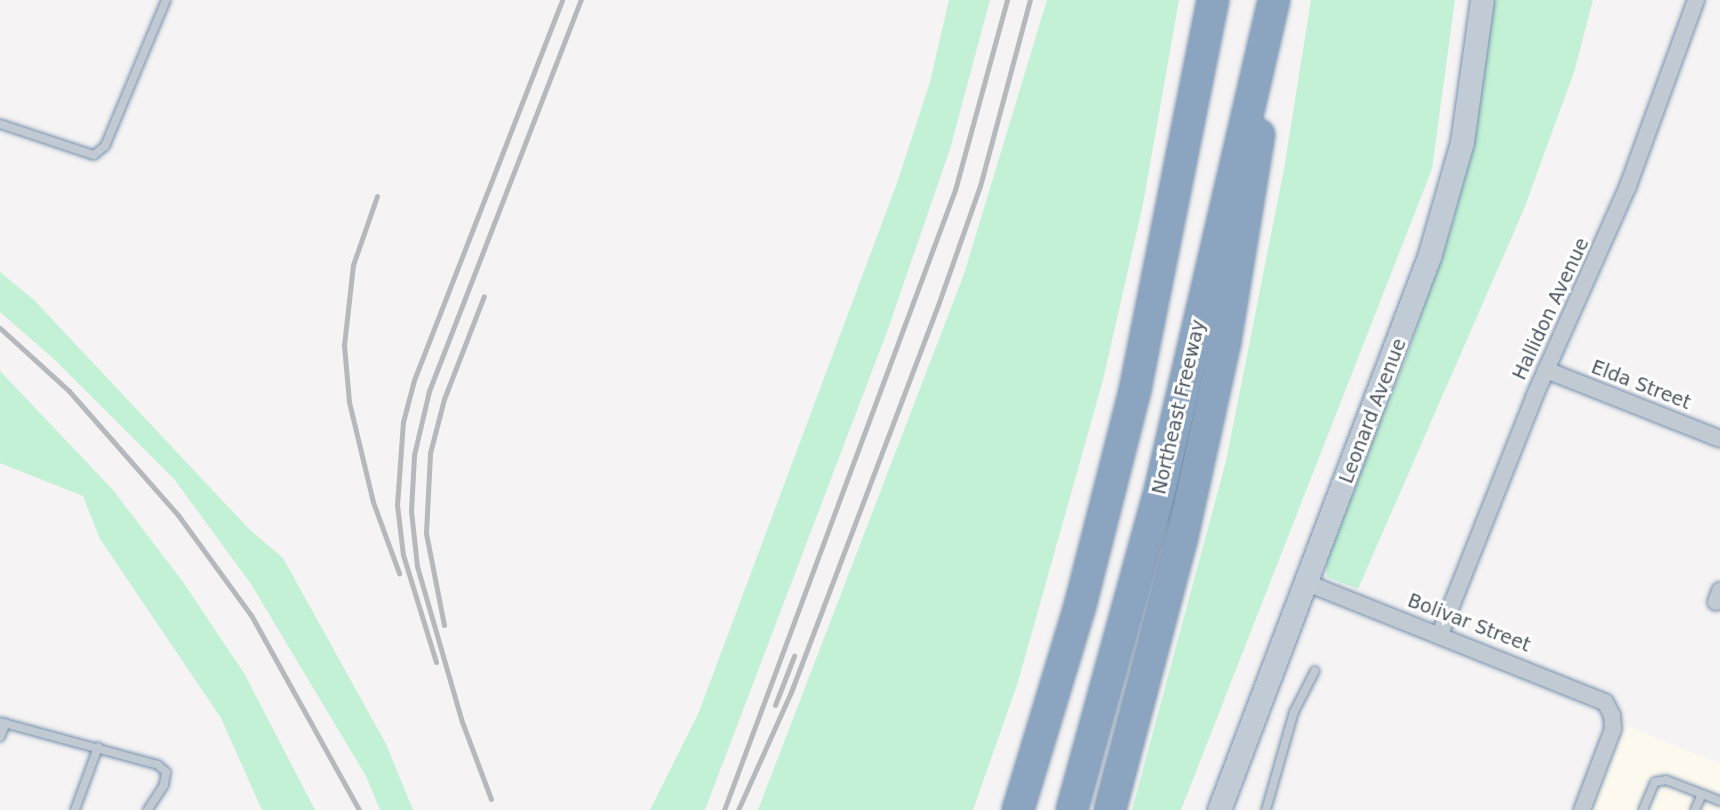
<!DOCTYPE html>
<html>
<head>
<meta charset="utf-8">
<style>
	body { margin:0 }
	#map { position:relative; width:1720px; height:810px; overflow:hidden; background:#f5f3f3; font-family:"DejaVu Sans",sans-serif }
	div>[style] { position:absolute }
	.commercial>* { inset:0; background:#fdf9ef }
	.green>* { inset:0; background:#c3f1d5 }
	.roads { filter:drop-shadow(0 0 2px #7690ad) drop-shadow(0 0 2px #7690ad) }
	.lane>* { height:8px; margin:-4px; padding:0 4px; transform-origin:4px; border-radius:4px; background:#c1cad2 }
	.street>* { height:16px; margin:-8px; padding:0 8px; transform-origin:8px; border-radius:8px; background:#c1cad2 }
	.secondary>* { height:23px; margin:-11.5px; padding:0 11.5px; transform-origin:11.5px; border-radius:11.5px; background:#c1cbd6 }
	.highway>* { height:30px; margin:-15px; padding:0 15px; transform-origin:15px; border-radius:15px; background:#8ba5c1 }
	.rail>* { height:5px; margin:-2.5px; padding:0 2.5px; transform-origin:2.5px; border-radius:2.5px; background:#b5b8bd }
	span { translate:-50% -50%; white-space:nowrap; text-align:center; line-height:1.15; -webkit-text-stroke:6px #fff; paint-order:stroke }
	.street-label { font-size:19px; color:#4a5661 }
</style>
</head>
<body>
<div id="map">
	<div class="commercial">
		<i style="clip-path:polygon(1610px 719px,1720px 764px,1720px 810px,1575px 810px)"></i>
	</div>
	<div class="green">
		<i style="clip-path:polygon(949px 0,990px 0,950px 149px,888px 329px,705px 810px,650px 810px,699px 712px,897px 183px,930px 82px)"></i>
		<i style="clip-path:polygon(1047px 0,1179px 0,1143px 204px,1103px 380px,1018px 682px,973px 810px,758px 810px,964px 274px)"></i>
		<i style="clip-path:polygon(1311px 0,1455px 0,1432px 169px,1181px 810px,1132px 810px,1226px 461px,1284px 169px)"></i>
		<i style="clip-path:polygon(1490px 0,1593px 0,1574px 72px,1524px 209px,1358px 589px,1327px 577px,1326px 560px,1408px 353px,1453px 222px,1469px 154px)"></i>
		<i style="clip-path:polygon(0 272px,34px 300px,249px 529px,283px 558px,386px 744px,413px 810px,380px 810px,366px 776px,251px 584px,174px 479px,55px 360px,0 312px)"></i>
		<i style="clip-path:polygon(0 371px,113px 490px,183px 582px,244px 673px,315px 810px,262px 810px,221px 718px,100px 539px,83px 496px,0 463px)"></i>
	</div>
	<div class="roads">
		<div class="lane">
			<i style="left:0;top:124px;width:99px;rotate:18.3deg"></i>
			<i style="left:94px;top:155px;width:14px;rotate:-39deg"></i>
			<i style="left:105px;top:146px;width:158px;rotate:-67.3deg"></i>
			<i style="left:0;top:722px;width:164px;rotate:15.2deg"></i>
			<i style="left:158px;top:765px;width:11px;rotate:41deg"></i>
			<i style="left:166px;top:772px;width:13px;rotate:99deg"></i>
			<i style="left:164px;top:785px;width:30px;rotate:123deg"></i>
			<i style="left:0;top:737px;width:15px;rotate:-67deg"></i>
			<i style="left:75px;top:810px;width:67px;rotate:-69.9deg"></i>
			<i style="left:1266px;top:810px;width:102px;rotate:-74.1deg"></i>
			<i style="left:1294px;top:712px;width:46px;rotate:-62.9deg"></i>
			<i style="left:1643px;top:810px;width:30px;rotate:-67deg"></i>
			<i style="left:1655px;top:782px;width:11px;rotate:-10deg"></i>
			<i style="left:1666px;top:780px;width:58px;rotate:21.3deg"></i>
			<i style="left:1695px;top:810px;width:17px;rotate:-66deg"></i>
		</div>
		<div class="street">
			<i style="left:1546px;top:370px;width:187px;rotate:21.6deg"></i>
			<i style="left:1307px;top:583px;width:321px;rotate:21.8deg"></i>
			<i style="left:1605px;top:702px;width:15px;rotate:62deg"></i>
			<i style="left:1612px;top:715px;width:14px;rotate:86deg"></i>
			<i style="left:1613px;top:729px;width:87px;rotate:110.9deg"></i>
			<i style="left:1716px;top:602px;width:12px;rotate:-70deg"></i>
			<i style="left:1440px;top:634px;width:257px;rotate:-68.3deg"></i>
			<i style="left:1535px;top:395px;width:229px;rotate:-66deg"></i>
			<i style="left:1628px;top:186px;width:198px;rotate:-69.9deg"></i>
		</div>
		<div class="secondary">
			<i style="left:1219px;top:810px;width:592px;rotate:-69.21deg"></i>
			<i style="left:1429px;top:257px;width:120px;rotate:-74deg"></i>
			<i style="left:1462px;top:142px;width:143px;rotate:-82deg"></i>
		</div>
		<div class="highway">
			<i style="left:1018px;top:810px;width:213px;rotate:-73.1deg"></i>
			<i style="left:1080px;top:606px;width:223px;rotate:-75.7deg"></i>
			<i style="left:1135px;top:390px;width:398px;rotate:-78.7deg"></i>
			<i style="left:1072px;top:810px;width:327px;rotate:-74.6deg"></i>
			<i style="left:1159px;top:495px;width:508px;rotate:-76.92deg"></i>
			<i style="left:1110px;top:810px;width:277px;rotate:-75.2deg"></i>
			<i style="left:1181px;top:542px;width:205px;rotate:-77.6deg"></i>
			<i style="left:1225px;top:342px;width:210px;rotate:-80.7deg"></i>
		</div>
	</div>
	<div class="rail">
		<i style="left:377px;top:196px;width:73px;rotate:109.2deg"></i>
		<i style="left:353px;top:265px;width:81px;rotate:96.4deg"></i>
		<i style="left:344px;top:345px;width:57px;rotate:85deg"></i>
		<i style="left:349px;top:402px;width:103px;rotate:76.5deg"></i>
		<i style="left:373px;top:502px;width:76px;rotate:69.9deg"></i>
		<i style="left:0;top:328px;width:93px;rotate:42.4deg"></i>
		<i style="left:69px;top:391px;width:165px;rotate:48.7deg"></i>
		<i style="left:178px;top:515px;width:124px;rotate:53.9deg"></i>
		<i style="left:251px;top:615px;width:223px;rotate:61deg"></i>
		<i style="left:444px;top:625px;width:94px;rotate:-101.1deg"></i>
		<i style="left:426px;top:533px;width:80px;rotate:-87.1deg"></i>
		<i style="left:430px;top:453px;width:56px;rotate:-75.5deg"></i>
		<i style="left:444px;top:399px;width:110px;rotate:-68.8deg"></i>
		<i style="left:436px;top:662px;width:112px;rotate:-107.1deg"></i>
		<i style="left:403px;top:555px;width:50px;rotate:-96.8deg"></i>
		<i style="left:397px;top:505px;width:83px;rotate:-85.9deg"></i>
		<i style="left:403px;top:422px;width:43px;rotate:-75.3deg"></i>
		<i style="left:414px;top:380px;width:408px;rotate:-68.7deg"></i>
		<i style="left:775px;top:705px;width:53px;rotate:-68.8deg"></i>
		<i style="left:491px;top:799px;width:82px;rotate:-110.6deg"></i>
		<i style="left:462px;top:722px;width:162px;rotate:-106.1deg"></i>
		<i style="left:417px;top:566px;width:55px;rotate:-96.2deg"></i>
		<i style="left:411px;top:511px;width:56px;rotate:-86.9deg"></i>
		<i style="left:414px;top:455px;width:66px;rotate:-76.8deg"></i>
		<i style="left:429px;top:391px;width:420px;rotate:-68.8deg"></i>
		<i style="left:724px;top:810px;width:662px;rotate:-69.57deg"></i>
		<i style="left:955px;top:190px;width:197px;rotate:-74.7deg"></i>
		<i style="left:738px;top:810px;width:129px;rotate:-65.8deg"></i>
		<i style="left:791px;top:692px;width:414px;rotate:-69.2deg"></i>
		<i style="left:938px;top:305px;width:126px;rotate:-70.6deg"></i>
		<i style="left:980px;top:186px;width:193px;rotate:-75deg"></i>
	</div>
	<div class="street-label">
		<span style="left:1551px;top:309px;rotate:-65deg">Hallidon Avenue</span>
		<span style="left:1641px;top:385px;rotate:21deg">Elda Street</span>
		<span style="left:1179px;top:407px;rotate:-77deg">Northeast Freeway</span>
		<span style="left:1373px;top:411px;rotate:-69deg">Leonard Avenue</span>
		<span style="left:1469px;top:623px;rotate:21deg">Bolivar Street</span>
	</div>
</div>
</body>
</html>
